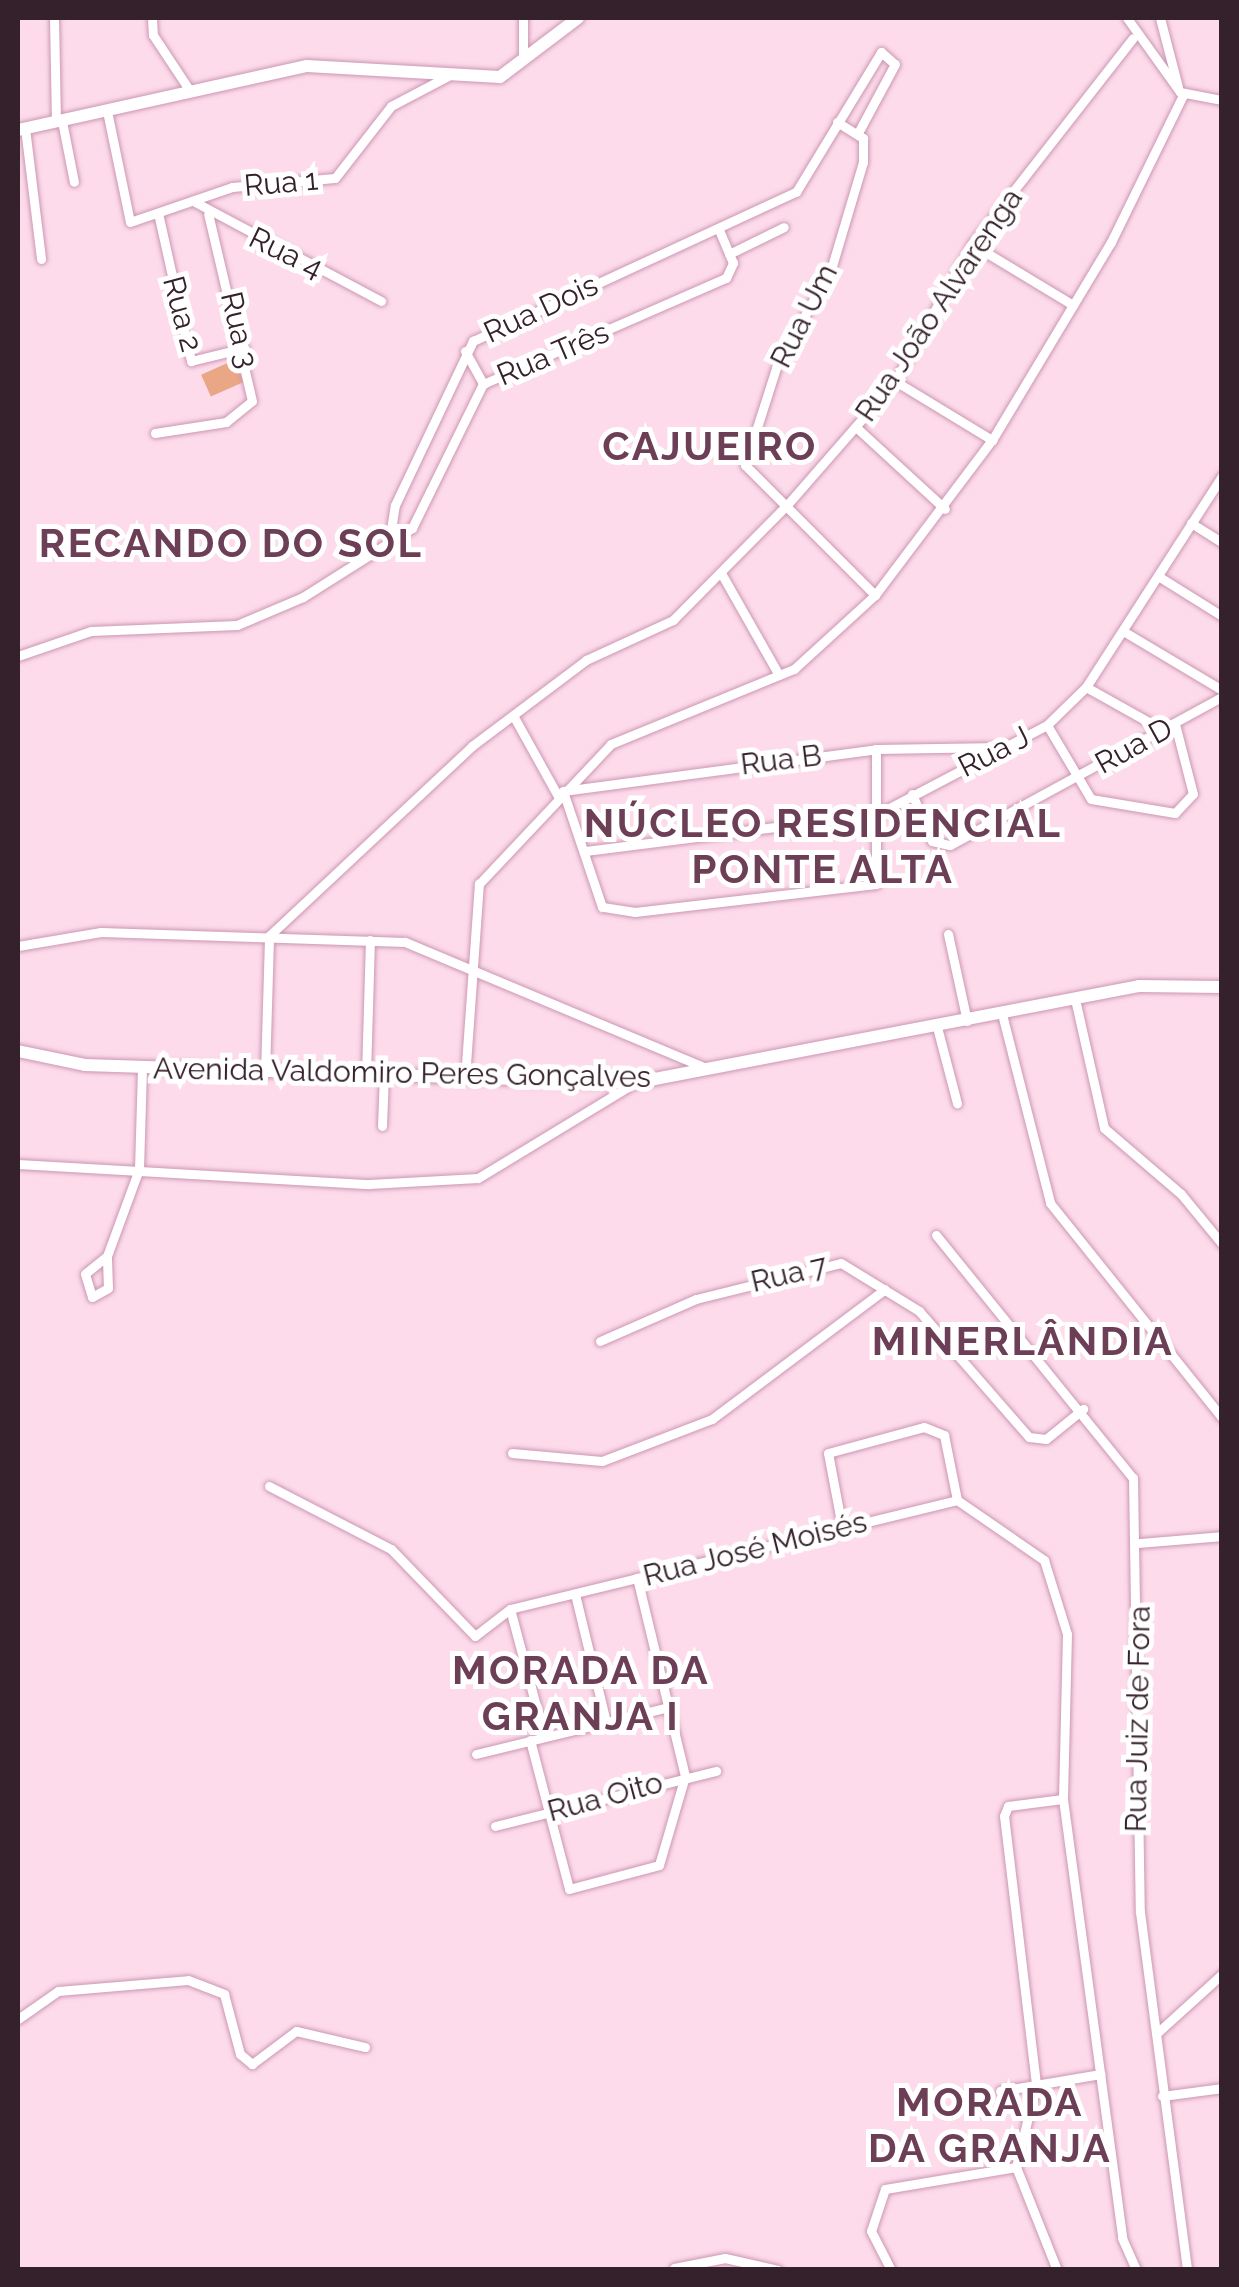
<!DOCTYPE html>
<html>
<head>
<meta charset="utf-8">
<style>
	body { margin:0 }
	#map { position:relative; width:1239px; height:2287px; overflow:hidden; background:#fddbeb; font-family:Raleway,sans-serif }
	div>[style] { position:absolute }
	.green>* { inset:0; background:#e9a786; transform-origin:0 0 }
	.roads { filter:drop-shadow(0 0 2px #cc97b2) drop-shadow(0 0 2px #cc97b2) }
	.street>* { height:9px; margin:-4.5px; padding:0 4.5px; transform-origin:4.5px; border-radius:4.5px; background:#fff }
	.secondary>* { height:12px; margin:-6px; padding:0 6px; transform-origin:6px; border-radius:6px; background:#fff }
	span { translate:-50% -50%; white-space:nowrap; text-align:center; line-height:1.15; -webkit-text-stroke:10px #fff; paint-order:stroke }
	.street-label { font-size:30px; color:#35212b }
	.district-label { font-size:40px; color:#6c3f57; font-weight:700; letter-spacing:2.5px }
	.frame { position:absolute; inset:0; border:20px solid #35212b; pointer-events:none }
</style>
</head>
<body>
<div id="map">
	<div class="green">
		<i style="left:234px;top:360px;width:24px;height:36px;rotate:66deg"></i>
	</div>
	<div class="roads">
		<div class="street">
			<i style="left:54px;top:18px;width:104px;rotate:88.9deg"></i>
			<i style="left:152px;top:18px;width:17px;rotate:87deg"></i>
			<i style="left:153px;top:35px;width:67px;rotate:56.5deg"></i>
			<i style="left:523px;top:18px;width:42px;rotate:90deg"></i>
			<i style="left:1127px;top:18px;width:91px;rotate:54.4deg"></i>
			<i style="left:1180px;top:92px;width:43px;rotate:10.8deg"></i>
			<i style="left:1160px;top:18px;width:71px;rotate:75.4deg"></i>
			<i style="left:107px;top:111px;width:113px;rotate:78.3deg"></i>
			<i style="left:130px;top:222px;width:108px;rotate:-18.9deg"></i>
			<i style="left:232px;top:187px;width:103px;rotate:-5deg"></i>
			<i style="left:335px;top:178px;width:91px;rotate:-52.1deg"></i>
			<i style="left:391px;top:106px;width:64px;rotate:-27.8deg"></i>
			<i style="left:62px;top:121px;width:62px;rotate:78.9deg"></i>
			<i style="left:837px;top:122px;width:31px;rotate:32deg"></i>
			<i style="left:863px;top:138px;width:24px;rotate:90deg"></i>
			<i style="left:863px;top:162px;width:109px;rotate:106.6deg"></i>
			<i style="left:832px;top:266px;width:116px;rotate:118.8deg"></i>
			<i style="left:776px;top:368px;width:102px;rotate:107.7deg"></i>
			<i style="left:745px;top:465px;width:184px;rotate:45deg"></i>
			<i style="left:25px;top:128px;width:132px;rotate:83deg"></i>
			<i style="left:193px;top:201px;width:213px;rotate:28deg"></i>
			<i style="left:158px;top:213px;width:152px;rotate:77.4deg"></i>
			<i style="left:191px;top:361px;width:55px;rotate:-13.8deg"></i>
			<i style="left:972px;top:244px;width:118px;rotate:31.1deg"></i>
			<i style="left:729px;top:254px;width:61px;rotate:-26.1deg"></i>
			<i style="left:465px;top:351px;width:38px;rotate:61deg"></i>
			<i style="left:895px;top:381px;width:114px;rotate:31.3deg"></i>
			<i style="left:858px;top:429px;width:118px;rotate:42.6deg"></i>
			<i style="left:155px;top:433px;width:72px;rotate:-8.8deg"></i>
			<i style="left:226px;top:422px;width:33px;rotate:-39deg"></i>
			<i style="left:252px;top:401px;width:192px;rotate:-103.2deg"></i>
			<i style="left:1191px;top:523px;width:36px;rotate:32deg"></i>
			<i style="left:389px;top:542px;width:37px;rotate:-81deg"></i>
			<i style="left:395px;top:505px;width:182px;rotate:-64.6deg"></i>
			<i style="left:473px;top:341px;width:356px;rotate:-24.8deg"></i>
			<i style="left:796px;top:192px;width:164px;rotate:-58.7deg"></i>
			<i style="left:881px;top:52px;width:18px;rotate:41deg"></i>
			<i style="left:895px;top:64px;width:78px;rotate:118.2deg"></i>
			<i style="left:721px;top:573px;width:117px;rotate:60.4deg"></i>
			<i style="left:1158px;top:576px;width:75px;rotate:32deg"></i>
			<i style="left:1123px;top:631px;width:115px;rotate:30.8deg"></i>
			<i style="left:18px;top:656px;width:77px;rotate:-18.9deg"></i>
			<i style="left:91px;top:631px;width:146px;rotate:-2.4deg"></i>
			<i style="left:237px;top:625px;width:72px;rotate:-23deg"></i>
			<i style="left:303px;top:597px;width:129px;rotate:-32.3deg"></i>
			<i style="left:412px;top:528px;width:161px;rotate:-63.8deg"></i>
			<i style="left:483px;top:384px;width:265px;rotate:-23.6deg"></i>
			<i style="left:726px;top:278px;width:17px;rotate:-65deg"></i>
			<i style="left:733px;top:263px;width:36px;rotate:-113deg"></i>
			<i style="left:1086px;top:687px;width:86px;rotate:29.2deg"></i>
			<i style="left:514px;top:717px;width:90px;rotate:60.9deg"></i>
			<i style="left:1047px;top:725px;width:86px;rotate:59.3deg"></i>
			<i style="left:1091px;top:799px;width:85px;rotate:9.5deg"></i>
			<i style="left:1175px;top:813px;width:26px;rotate:-47deg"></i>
			<i style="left:1193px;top:794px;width:72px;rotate:-104.4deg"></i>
			<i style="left:876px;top:749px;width:135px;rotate:90deg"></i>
			<i style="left:876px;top:884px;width:243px;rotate:173.4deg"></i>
			<i style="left:635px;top:912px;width:33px;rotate:-171deg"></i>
			<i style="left:602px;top:907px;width:122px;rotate:-108.6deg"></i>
			<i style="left:563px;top:791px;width:316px;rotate:-7.6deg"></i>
			<i style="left:876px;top:749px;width:124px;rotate:-0.9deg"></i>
			<i style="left:912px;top:794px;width:51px;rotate:66.9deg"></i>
			<i style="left:932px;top:841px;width:18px;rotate:13deg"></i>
			<i style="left:950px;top:845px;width:310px;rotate:-28.6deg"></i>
			<i style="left:586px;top:851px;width:294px;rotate:-7.2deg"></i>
			<i style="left:878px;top:814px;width:191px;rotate:-27.8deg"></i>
			<i style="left:1047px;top:725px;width:54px;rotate:-44.3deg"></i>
			<i style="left:1086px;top:687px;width:251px;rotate:-57.2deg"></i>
			<i style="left:948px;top:934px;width:89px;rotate:77.7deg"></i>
			<i style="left:18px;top:946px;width:84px;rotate:-9.6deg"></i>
			<i style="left:101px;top:932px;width:304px;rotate:1.9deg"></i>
			<i style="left:405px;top:942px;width:326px;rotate:22.7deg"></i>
			<i style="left:1075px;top:999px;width:132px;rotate:77.3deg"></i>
			<i style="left:1104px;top:1128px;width:101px;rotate:40.6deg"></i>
			<i style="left:1181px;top:1194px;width:65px;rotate:50.6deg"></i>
			<i style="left:1002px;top:1014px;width:195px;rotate:75.7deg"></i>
			<i style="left:1050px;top:1203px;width:275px;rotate:51.3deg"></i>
			<i style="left:937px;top:1027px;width:79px;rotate:75.3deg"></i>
			<i style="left:265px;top:1073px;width:137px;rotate:-88.3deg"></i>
			<i style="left:269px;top:936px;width:278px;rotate:-43.1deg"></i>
			<i style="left:472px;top:746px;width:143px;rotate:-37deg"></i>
			<i style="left:586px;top:660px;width:96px;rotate:-24.7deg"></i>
			<i style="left:673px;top:620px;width:162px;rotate:-45.3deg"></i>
			<i style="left:787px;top:505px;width:164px;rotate:-48.9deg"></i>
			<i style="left:895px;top:381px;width:157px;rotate:-60.7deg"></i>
			<i style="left:972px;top:244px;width:261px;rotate:-52deg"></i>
			<i style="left:366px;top:1074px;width:134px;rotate:-88.3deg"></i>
			<i style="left:465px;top:1078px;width:195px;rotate:-85.9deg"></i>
			<i style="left:479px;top:884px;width:192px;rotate:-46.7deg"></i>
			<i style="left:611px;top:744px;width:198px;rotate:-22.3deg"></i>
			<i style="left:794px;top:669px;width:110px;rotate:-42.4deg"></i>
			<i style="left:875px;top:595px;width:194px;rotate:-53deg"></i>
			<i style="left:992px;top:440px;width:231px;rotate:-59deg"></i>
			<i style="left:1111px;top:242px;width:164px;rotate:-63.9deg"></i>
			<i style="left:382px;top:1126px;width:51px;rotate:-87.8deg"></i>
			<i style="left:18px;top:1164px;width:352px;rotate:3.3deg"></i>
			<i style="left:369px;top:1184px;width:109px;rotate:-3.2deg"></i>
			<i style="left:478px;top:1178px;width:183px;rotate:-31.3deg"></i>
			<i style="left:936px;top:1235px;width:313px;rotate:51deg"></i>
			<i style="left:1133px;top:1478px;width:434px;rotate:89.1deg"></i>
			<i style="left:1140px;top:1912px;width:361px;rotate:82.5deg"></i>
			<i style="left:107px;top:1256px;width:28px;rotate:141deg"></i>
			<i style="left:85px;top:1274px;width:24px;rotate:73deg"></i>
			<i style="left:92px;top:1297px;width:18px;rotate:-29deg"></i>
			<i style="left:108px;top:1288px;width:32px;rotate:-92deg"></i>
			<i style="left:107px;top:1256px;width:93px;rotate:-69.8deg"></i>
			<i style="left:139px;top:1169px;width:101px;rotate:-88.3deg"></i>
			<i style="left:600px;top:1341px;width:105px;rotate:-23.6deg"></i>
			<i style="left:696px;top:1299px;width:149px;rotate:-13.9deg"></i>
			<i style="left:841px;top:1263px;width:92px;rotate:31.6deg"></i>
			<i style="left:919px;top:1311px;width:167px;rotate:48.9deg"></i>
			<i style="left:1029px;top:1437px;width:17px;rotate:7deg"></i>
			<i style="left:1046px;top:1439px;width:48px;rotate:-39deg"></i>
			<i style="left:512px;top:1453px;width:90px;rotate:5.1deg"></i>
			<i style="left:602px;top:1461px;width:118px;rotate:-20.9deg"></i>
			<i style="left:712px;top:1419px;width:216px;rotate:-36.9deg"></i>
			<i style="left:269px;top:1486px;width:137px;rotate:27.3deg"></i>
			<i style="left:391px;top:1549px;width:121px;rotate:46deg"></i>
			<i style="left:475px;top:1636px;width:44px;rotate:-37.6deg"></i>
			<i style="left:510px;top:1609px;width:460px;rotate:-13.7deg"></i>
			<i style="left:957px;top:1500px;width:106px;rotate:34.6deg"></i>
			<i style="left:1044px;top:1560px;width:77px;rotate:72.7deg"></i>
			<i style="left:1067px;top:1634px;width:165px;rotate:91.4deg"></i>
			<i style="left:1063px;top:1799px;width:443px;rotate:82.3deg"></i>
			<i style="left:1122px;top:2238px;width:35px;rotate:66deg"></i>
			<i style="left:842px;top:1527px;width:75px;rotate:-100.7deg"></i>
			<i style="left:828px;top:1453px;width:99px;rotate:-15.2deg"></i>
			<i style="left:924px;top:1427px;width:22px;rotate:22deg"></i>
			<i style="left:944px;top:1435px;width:66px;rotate:78.7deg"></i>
			<i style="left:1139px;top:1543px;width:83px;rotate:-4.8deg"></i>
			<i style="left:575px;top:1594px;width:132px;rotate:76.4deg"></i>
			<i style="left:510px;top:1609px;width:131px;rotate:75deg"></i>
			<i style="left:530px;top:1740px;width:154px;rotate:75.3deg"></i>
			<i style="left:569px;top:1889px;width:93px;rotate:-14.9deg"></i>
			<i style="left:659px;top:1865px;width:93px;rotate:-73.7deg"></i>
			<i style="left:685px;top:1776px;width:204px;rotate:-103.6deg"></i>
			<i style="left:476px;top:1754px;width:199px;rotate:-13.7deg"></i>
			<i style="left:495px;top:1826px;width:228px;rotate:-14deg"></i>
			<i style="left:18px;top:2019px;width:49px;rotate:-35deg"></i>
			<i style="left:58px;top:1991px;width:130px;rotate:-4.8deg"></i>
			<i style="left:188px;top:1980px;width:39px;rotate:21deg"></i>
			<i style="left:224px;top:1994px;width:62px;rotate:75.1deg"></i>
			<i style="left:240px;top:2054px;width:16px;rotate:40deg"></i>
			<i style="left:252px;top:2064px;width:55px;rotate:-36.9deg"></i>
			<i style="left:296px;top:2031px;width:71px;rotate:13.1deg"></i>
			<i style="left:1157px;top:2033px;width:88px;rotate:-42.2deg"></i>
			<i style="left:1000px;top:2091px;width:102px;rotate:-9.6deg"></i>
			<i style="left:1162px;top:2096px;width:61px;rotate:-7.6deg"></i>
			<i style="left:674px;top:2268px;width:52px;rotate:-11.1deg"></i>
			<i style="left:725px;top:2258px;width:54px;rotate:12.8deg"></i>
			<i style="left:891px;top:2270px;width:44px;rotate:-117.1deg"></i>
			<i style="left:871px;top:2231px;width:44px;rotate:-71.6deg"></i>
			<i style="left:885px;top:2189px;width:133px;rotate:-9.5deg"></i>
			<i style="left:1057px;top:2270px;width:111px;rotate:-111.7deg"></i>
			<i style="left:1016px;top:2167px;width:85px;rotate:-76.5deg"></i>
			<i style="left:1036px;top:2084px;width:270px;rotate:-96.8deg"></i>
			<i style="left:1004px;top:1816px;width:11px;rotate:-68deg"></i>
			<i style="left:1008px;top:1806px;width:55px;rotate:-7.3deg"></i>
		</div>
		<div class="secondary">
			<i style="left:18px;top:130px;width:296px;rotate:-12.5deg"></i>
			<i style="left:307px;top:66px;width:193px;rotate:3.3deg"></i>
			<i style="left:500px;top:77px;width:98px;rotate:-37.1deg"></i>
			<i style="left:18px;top:1051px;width:68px;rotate:11.8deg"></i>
			<i style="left:85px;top:1065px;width:549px;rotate:1.88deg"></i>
			<i style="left:634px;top:1083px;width:514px;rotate:-10.87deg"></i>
			<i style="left:1139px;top:986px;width:83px;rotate:0.7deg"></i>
		</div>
	</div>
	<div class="street-label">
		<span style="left:281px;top:183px;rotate:-5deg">Rua 1</span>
		<span style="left:286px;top:253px;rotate:26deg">Rua 4</span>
		<span style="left:939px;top:305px;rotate:-56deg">Rua João Alvarenga</span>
		<span style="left:541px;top:309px;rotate:-25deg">Rua Dois</span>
		<span style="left:182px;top:314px;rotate:75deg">Rua 2</span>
		<span style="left:804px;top:316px;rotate:-63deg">Rua Um</span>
		<span style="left:239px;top:330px;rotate:77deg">Rua 3</span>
		<span style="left:553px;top:354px;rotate:-23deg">Rua Três</span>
		<span style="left:1134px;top:746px;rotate:-29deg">Rua D</span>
		<span style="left:994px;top:752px;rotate:-27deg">Rua J</span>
		<span style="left:781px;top:760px;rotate:-7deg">Rua B</span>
		<span style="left:402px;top:1073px;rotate:1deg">Avenida Valdomiro Peres Gonçalves</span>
		<span style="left:789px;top:1274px;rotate:-13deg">Rua 7</span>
		<span style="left:755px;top:1549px;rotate:-14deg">Rua José Moisés</span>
		<span style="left:1138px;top:1719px;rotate:-89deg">Rua Juiz de Fora</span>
		<span style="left:605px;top:1797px;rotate:-15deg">Rua Oito</span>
	</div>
	<div class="district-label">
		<span style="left:710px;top:446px">CAJUEIRO</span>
		<span style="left:231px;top:543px">RECANDO DO SOL</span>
		<span style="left:823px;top:846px">NÚCLEO RESIDENCIAL<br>PONTE ALTA</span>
		<span style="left:1023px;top:1341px">MINERLÂNDIA</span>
		<span style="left:581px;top:1693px">MORADA DA<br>GRANJA I</span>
		<span style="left:990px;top:2125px">MORADA<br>DA GRANJA</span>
	</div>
	<div class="frame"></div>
</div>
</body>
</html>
